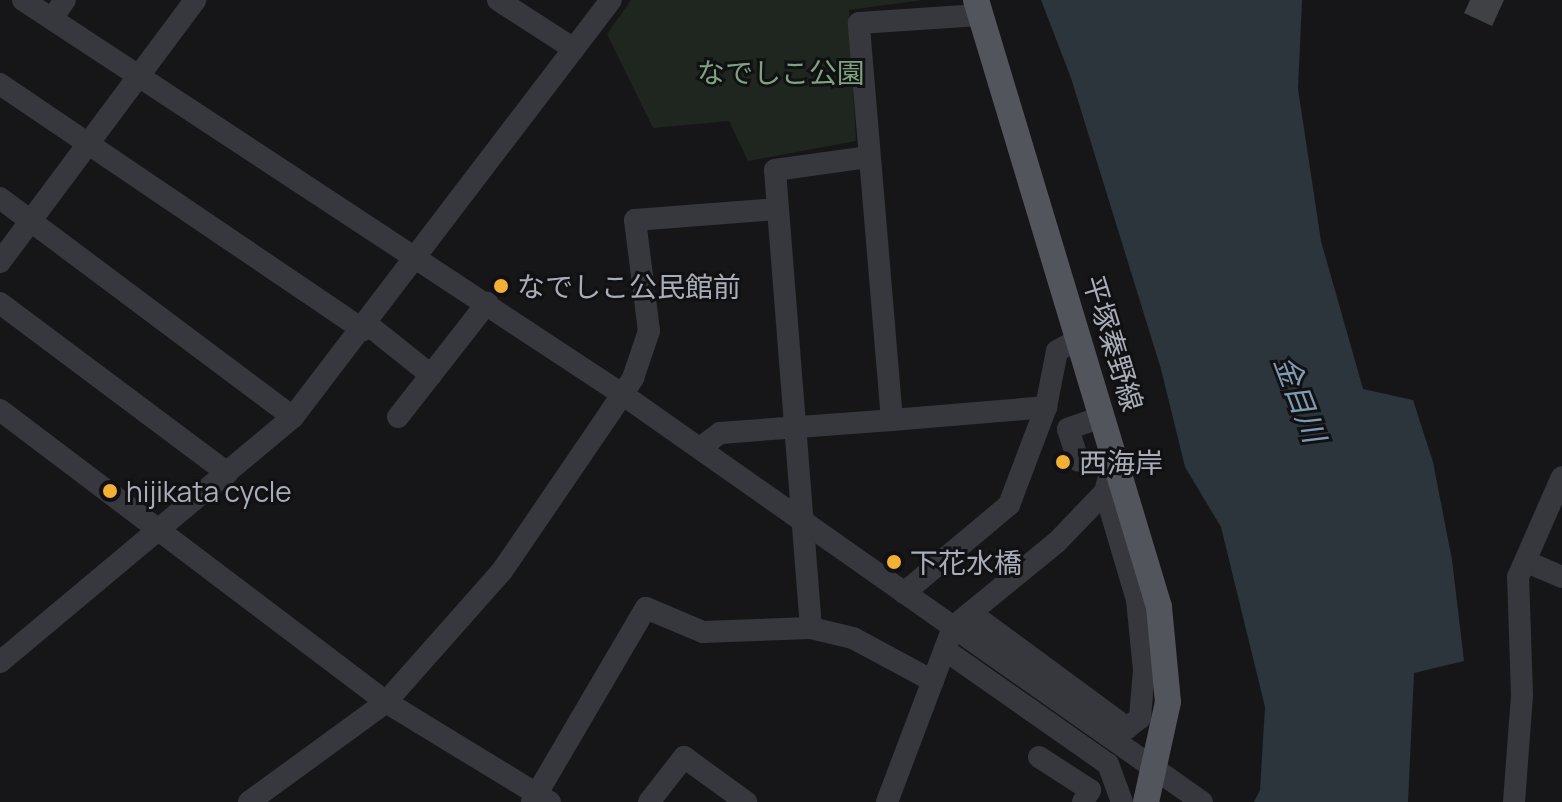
<!DOCTYPE html>
<html>
<head>
<meta charset="utf-8">
<style>
	body { margin:0 }
	#map { position:relative; width:1562px; height:802px; overflow:hidden; background:#161618; font-family:Manrope,"Noto Sans JP",sans-serif }
	div>[style] { position:absolute }
	.green>* { inset:0; background:#1e261f }
	.water>* { inset:0; background:#2c353c }
	.building>* { inset:0; background:#404145 }
	.minor>* { height:22px; margin:-11px; padding:0 11px; transform-origin:11px; border-radius:11px; background:#37383d }
	.major>* { height:26px; margin:-13px; padding:0 13px; transform-origin:13px; border-radius:13px; background:#53555c }
	.dots>* { width:22px; height:22px; translate:-50% -50%; box-sizing:border-box; border:4px solid #111113; border-radius:50% }
	span { translate:-50% -50%; white-space:nowrap; text-align:center; line-height:1.15; -webkit-text-stroke:6px #111113; paint-order:stroke }
	.park-label { font-size:28px; color:#7fa381 }
	.poi-label { font-size:28px; color:#a8adb8 }
	.left { translate:0 -50%; text-align:left }
	.street-label { font-size:28px; color:#a8adb8 }
	.water-label { font-size:30px; color:#7f9bb3; font-style:italic }
</style>
</head>
<body>
<div id="map">
	<div class="green">
		<i style="clip-path:polygon(631px 0,923px 0,849px 10px,856px 141px,748px 161px,729px 121px,653px 128px,607px 34px)"></i>
	</div>
	<div class="water">
		<i style="clip-path:polygon(1041px 0,1302px 0,1298px 89px,1321px 241px,1363px 389px,1413px 400px,1433px 462px,1452px 560px,1464px 661px,1414px 673px,1408px 802px,1254px 802px,1260px 790px,1265px 707px,1221px 527px,1185px 467px,1161px 369px,1071px 78px)"></i>
	</div>
	<div class="building">
		<i style="clip-path:polygon(1470px 0,1504px 0,1492px 26px,1464px 13px)"></i>
	</div>
	<div class="minor">
		<i style="left:23px;top:0;width:717px;rotate:33.34deg"></i>
		<i style="left:622px;top:394px;width:709px;rotate:35.12deg"></i>
		<i style="left:498px;top:0;width:90px;rotate:32.8deg"></i>
		<i style="left:52px;top:19px;width:23px;rotate:-56deg"></i>
		<i style="left:0;top:84px;width:439px;rotate:34.1deg"></i>
		<i style="left:0;top:198px;width:366px;rotate:36.8deg"></i>
		<i style="left:0;top:262px;width:327px;rotate:-53.3deg"></i>
		<i style="left:0;top:303px;width:284px;rotate:36.8deg"></i>
		<i style="left:367px;top:324px;width:82px;rotate:38.6deg"></i>
		<i style="left:0;top:410px;width:484px;rotate:37.1deg"></i>
		<i style="left:386px;top:702px;width:192px;rotate:31.4deg"></i>
		<i style="left:398px;top:417px;width:145px;rotate:-52deg"></i>
		<i style="left:1102px;top:417px;width:36px;rotate:161deg"></i>
		<i style="left:1068px;top:429px;width:33px;rotate:72deg"></i>
		<i style="left:1078px;top:460px;width:41px;rotate:14deg"></i>
		<i style="left:892px;top:420px;width:155px;rotate:-4.8deg"></i>
		<i style="left:700px;top:448px;width:25px;rotate:-37deg"></i>
		<i style="left:720px;top:433px;width:172px;rotate:-4.3deg"></i>
		<i style="left:892px;top:420px;width:398px;rotate:-94.8deg"></i>
		<i style="left:859px;top:23px;width:121px;rotate:-3.8deg"></i>
		<i style="left:1527px;top:562px;width:38px;rotate:23deg"></i>
		<i style="left:904px;top:593px;width:137px;rotate:-40deg"></i>
		<i style="left:1009px;top:505px;width:105px;rotate:-69.3deg"></i>
		<i style="left:1046px;top:407px;width:57px;rotate:-78.9deg"></i>
		<i style="left:1057px;top:351px;width:25px;rotate:-29deg"></i>
		<i style="left:971px;top:613px;width:194px;rotate:36.4deg"></i>
		<i style="left:1127px;top:728px;width:16px;rotate:-38deg"></i>
		<i style="left:1140px;top:718px;width:48px;rotate:-85.2deg"></i>
		<i style="left:1144px;top:670px;width:70px;rotate:-95.7deg"></i>
		<i style="left:1137px;top:600px;width:113px;rotate:-106.5deg"></i>
		<i style="left:811px;top:628px;width:459px;rotate:-94.5deg"></i>
		<i style="left:775px;top:170px;width:95px;rotate:-7.9deg"></i>
		<i style="left:945px;top:650px;width:199px;rotate:35deg"></i>
		<i style="left:1108px;top:764px;width:40px;rotate:69.8deg"></i>
		<i style="left:0;top:662px;width:382px;rotate:-39.9deg"></i>
		<i style="left:293px;top:417px;width:524px;rotate:-52.67deg"></i>
		<i style="left:1039px;top:757px;width:61px;rotate:32.9deg"></i>
		<i style="left:1090px;top:790px;width:14px;rotate:120deg"></i>
		<i style="left:249px;top:802px;width:170px;rotate:-36.1deg"></i>
		<i style="left:386px;top:702px;width:175px;rotate:-48.5deg"></i>
		<i style="left:502px;top:571px;width:194px;rotate:-55.7deg"></i>
		<i style="left:611px;top:411px;width:40px;rotate:-56deg"></i>
		<i style="left:633px;top:378px;width:50px;rotate:-71.2deg"></i>
		<i style="left:649px;top:331px;width:112px;rotate:-97.2deg"></i>
		<i style="left:635px;top:220px;width:142px;rotate:-4.4deg"></i>
		<i style="left:532px;top:802px;width:225px;rotate:-59.6deg"></i>
		<i style="left:646px;top:608px;width:62px;rotate:22.8deg"></i>
		<i style="left:703px;top:632px;width:108px;rotate:-2.1deg"></i>
		<i style="left:811px;top:628px;width:43px;rotate:13.4deg"></i>
		<i style="left:853px;top:638px;width:91px;rotate:28.3deg"></i>
		<i style="left:649px;top:802px;width:57px;rotate:-52.1deg"></i>
		<i style="left:684px;top:757px;width:77px;rotate:36deg"></i>
		<i style="left:887px;top:802px;width:187px;rotate:-69.3deg"></i>
		<i style="left:953px;top:627px;width:134px;rotate:-39.3deg"></i>
		<i style="left:1057px;top:542px;width:69px;rotate:-46.2deg"></i>
		<i style="left:1105px;top:492px;width:11px;rotate:-75deg"></i>
		<i style="left:1514px;top:802px;width:107px;rotate:-85.7deg"></i>
		<i style="left:1522px;top:695px;width:118px;rotate:-91.9deg"></i>
		<i style="left:1518px;top:577px;width:109px;rotate:-66.3deg"></i>
	</div>
	<div class="major">
		<i style="left:976px;top:0;width:634px;rotate:73.22deg"></i>
		<i style="left:1159px;top:607px;width:95px;rotate:84.6deg"></i>
		<i style="left:1168px;top:702px;width:102px;rotate:102.4deg"></i>
	</div>
	<div class="dots">
		<i style="left:501px;top:286px;background:#f2b134"></i>
		<i style="left:1063px;top:462px;background:#f2b134"></i>
		<i style="left:110px;top:491px;background:#f2b134"></i>
		<i style="left:894px;top:562px;background:#f2b134"></i>
	</div>
	<div class="park-label">
		<span style="left:781px;top:72px">なでしこ公園</span>
	</div>
	<div class="poi-label">
		<span class="left" style="left:517px;top:286px">なでしこ公民館前</span>
		<span class="left" style="left:1079px;top:462px">西海岸</span>
		<span class="left" style="left:126px;top:491px">hijikata cycle</span>
		<span class="left" style="left:910px;top:562px">下花水橋</span>
	</div>
	<div class="street-label">
		<span style="left:1114px;top:343px;rotate:73deg">平塚秦野線</span>
	</div>
	<div class="water-label">
		<span style="left:1300px;top:399px;rotate:69deg">金目川</span>
	</div>
</div>
</body>
</html>
